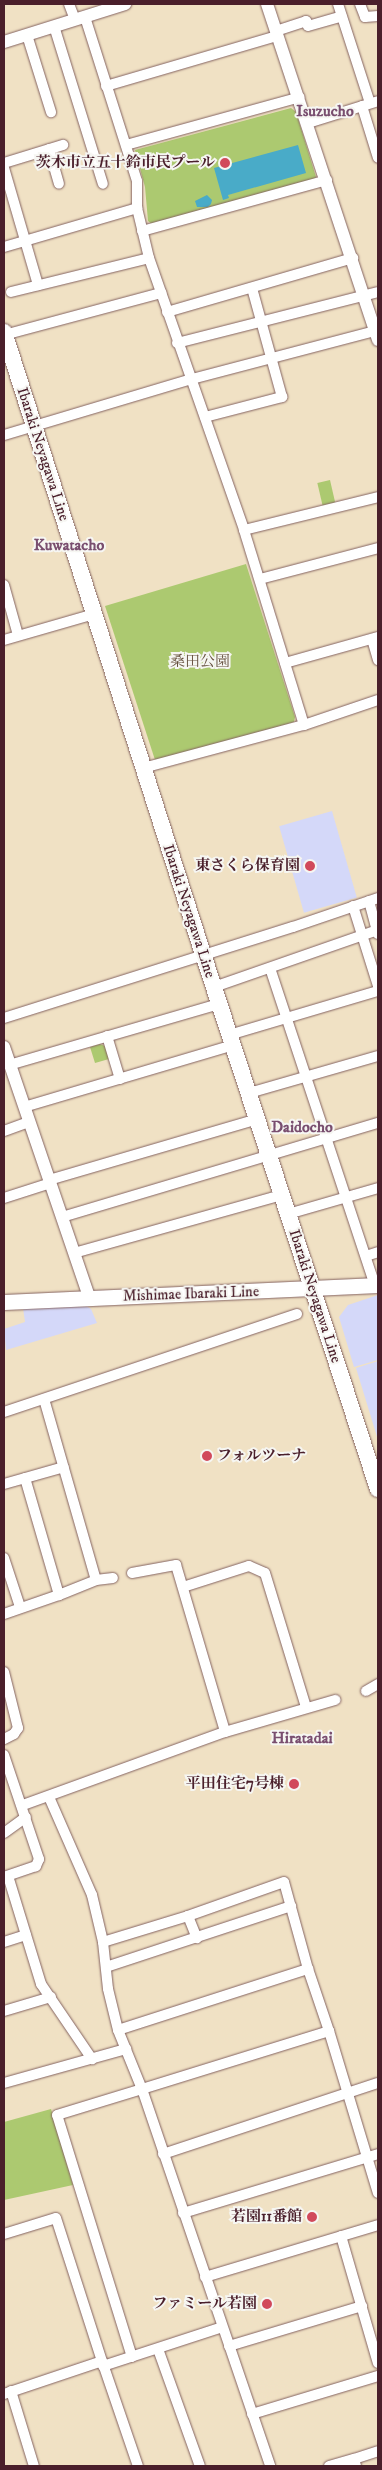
<!DOCTYPE html>
<html>
<head>
<meta charset="utf-8">
<style>
	body { margin:0 }
	#map { position:relative; width:382px; height:2470px; overflow:hidden; background:#f0e1c4; font-family:"IM FELL DW Pica","Noto Serif JP",serif }
	div>[style] { position:absolute }
	.built>* { inset:0; background:#d4d8f9; transform-origin:0 0 }
	.green>* { inset:0; background:#acc970; transform-origin:0 0 }
	.water>* { inset:0; background:#49abc8 }
	.roads { filter:drop-shadow(0 0 1px #846361) drop-shadow(0 0 1px #846361) }
	.minor>* { height:10px; margin:-5px; padding:0 5px; transform-origin:5px; border-radius:5px; background:#fff }
	.tertiary>* { height:12px; margin:-6px; padding:0 6px; transform-origin:6px; border-radius:6px; background:#fff }
	.secondary>* { height:15px; margin:-7.5px; padding:0 7.5px; transform-origin:7.5px; border-radius:7.5px; background:#fff }
	.primary>* { height:16px; margin:-8px; padding:0 8px; transform-origin:8px; border-radius:8px; background:#fff }
	.dots>* { width:14px; height:14px; translate:-50% -50%; box-sizing:border-box; border:2px solid #f6f6f2; border-radius:50% }
	span { translate:-50% -50%; white-space:nowrap; text-align:center; line-height:1.15; -webkit-text-stroke:4px #f6f6f2; paint-order:stroke }
	.poi-label { font-size:15px; color:#4a1f2b; font-weight:700 }
	.right { translate:-100% -50%; text-align:right }
	.left { translate:0 -50%; text-align:left }
	.street-label { font-size:15px; color:#4a1f2b }
	.park-label { font-size:15px; color:#675240 }
	.neighbourhood-label { font-size:16px; color:#794e6f; font-weight:700 }
	.frame { position:absolute; inset:0; border:5px solid #4a1f2b; pointer-events:none }
</style>
</head>
<body>
<div id="map">
	<div class="built">
		<i style="left:332px;top:811px;width:90px;height:55px;rotate:74deg"></i>
		<i style="clip-path:polygon(378px 1295px,378px 1360px,354px 1367px,339px 1317px,348px 1305px)"></i>
		<i style="clip-path:polygon(86px 1306px,91px 1309px,97px 1323px,6px 1350px,4px 1329px,25px 1322px,23px 1308px)"></i>
		<i style="clip-path:polygon(378px 1361px,378px 1440px,356px 1368px)"></i>
	</div>
	<div class="green">
		<i style="clip-path:polygon(291px 108px,296px 112px,316px 177px,314px 181px,153px 225px,148px 221px,145px 187px,135px 150px)"></i>
		<i style="left:330px;top:480px;width:23px;height:13px;rotate:77deg"></i>
		<i style="clip-path:polygon(246px 564px,295px 717px,294px 722px,156px 763px,105px 606px)"></i>
		<i style="clip-path:polygon(100px 1044px,105px 1046px,109px 1059px,95px 1063px,90px 1047px)"></i>
		<i style="clip-path:polygon(51px 2109px,73px 2185px,4px 2200px,4px 2122px)"></i>
	</div>
	<div class="water">
		<i style="clip-path:polygon(298px 145px,306px 173px,228px 195px,229px 198px,223px 200px,214px 168px)"></i>
		<i style="clip-path:polygon(207px 195px,212px 200px,211px 204px,208px 207px,197px 207px,195px 201px)"></i>
	</div>
	<div class="roads">
		<div class="minor">
			<i style="left:69px;top:4px;width:17px;rotate:69deg"></i>
			<i style="left:338px;top:4px;width:104px;rotate:72.1deg"></i>
			<i style="left:360px;top:4px;width:14px;rotate:69deg"></i>
			<i style="left:365px;top:17px;width:13px;rotate:-4deg"></i>
			<i style="left:85px;top:17px;width:172px;rotate:72.4deg"></i>
			<i style="left:137px;top:181px;width:27px;rotate:90deg"></i>
			<i style="left:137px;top:208px;width:51px;rotate:76.5deg"></i>
			<i style="left:149px;top:258px;width:288px;rotate:70.7deg"></i>
			<i style="left:244px;top:530px;width:204px;rotate:72.9deg"></i>
			<i style="left:54px;top:26px;width:165px;rotate:72.8deg"></i>
			<i style="left:276px;top:31px;width:32px;rotate:-18deg"></i>
			<i style="left:306px;top:21px;width:5px;rotate:68deg"></i>
			<i style="left:308px;top:26px;width:35px;rotate:-16deg"></i>
			<i style="left:27px;top:35px;width:81px;rotate:72.7deg"></i>
			<i style="left:106px;top:86px;width:178px;rotate:-16.3deg"></i>
			<i style="left:362px;top:106px;width:54px;rotate:72.9deg"></i>
			<i style="left:308px;top:123px;width:73px;rotate:-17.4deg"></i>
			<i style="left:126px;top:145px;width:180px;rotate:-15.4deg"></i>
			<i style="left:49px;top:149px;width:36px;rotate:74deg"></i>
			<i style="left:4px;top:163px;width:62px;rotate:-17deg"></i>
			<i style="left:4px;top:168px;width:122px;rotate:73.8deg"></i>
			<i style="left:142px;top:231px;width:192px;rotate:-15.4deg"></i>
			<i style="left:4px;top:247px;width:139px;rotate:-16.3deg"></i>
			<i style="left:11px;top:292px;width:142px;rotate:-13.8deg"></i>
			<i style="left:167px;top:312px;width:194px;rotate:-16.2deg"></i>
			<i style="left:4px;top:335px;width:163px;rotate:-15deg"></i>
			<i style="left:177px;top:343px;width:207px;rotate:-14.2deg"></i>
			<i style="left:205px;top:417px;width:80px;rotate:-14.6deg"></i>
			<i style="left:282px;top:397px;width:113px;rotate:-105.4deg"></i>
			<i style="left:4px;top:435px;width:196px;rotate:-16.6deg"></i>
			<i style="left:192px;top:379px;width:189px;rotate:-14.7deg"></i>
			<i style="left:244px;top:530px;width:138px;rotate:-13.8deg"></i>
			<i style="left:260px;top:579px;width:122px;rotate:-14.7deg"></i>
			<i style="left:4px;top:585px;width:52px;rotate:74.4deg"></i>
			<i style="left:372px;top:639px;width:22px;rotate:74deg"></i>
			<i style="left:4px;top:640px;width:94px;rotate:-16.1deg"></i>
			<i style="left:285px;top:663px;width:97px;rotate:-15.6deg"></i>
			<i style="left:143px;top:768px;width:167px;rotate:-15deg"></i>
			<i style="left:304px;top:725px;width:78px;rotate:-18.7deg"></i>
			<i style="left:369px;top:901px;width:34px;rotate:75deg"></i>
			<i style="left:353px;top:906px;width:84px;rotate:72.6deg"></i>
			<i style="left:270px;top:968px;width:335px;rotate:71.7deg"></i>
			<i style="left:214px;top:987px;width:174px;rotate:-19.2deg"></i>
			<i style="left:4px;top:1018px;width:303px;rotate:-17.5deg"></i>
			<i style="left:293px;top:927px;width:90px;rotate:-18.8deg"></i>
			<i style="left:229px;top:1035px;width:155px;rotate:-16.5deg"></i>
			<i style="left:107px;top:1036px;width:45px;rotate:73.2deg"></i>
			<i style="left:9px;top:1065px;width:219px;rotate:-16.2deg"></i>
			<i style="left:249px;top:1093px;width:134px;rotate:-16deg"></i>
			<i style="left:24px;top:1107px;width:218px;rotate:-16.5deg"></i>
			<i style="left:4px;top:1131px;width:27px;rotate:-20deg"></i>
			<i style="left:49px;top:1180px;width:217px;rotate:-16.3deg"></i>
			<i style="left:4px;top:1198px;width:49px;rotate:-17.7deg"></i>
			<i style="left:288px;top:1214px;width:94px;rotate:-16.1deg"></i>
			<i style="left:62px;top:1217px;width:330px;rotate:-16.6deg"></i>
			<i style="left:74px;top:1253px;width:216px;rotate:-15.6deg"></i>
			<i style="left:366px;top:1256px;width:13px;rotate:-18deg"></i>
			<i style="left:44px;top:1399px;width:188px;rotate:74deg"></i>
			<i style="left:4px;top:1412px;width:309px;rotate:-18.5deg"></i>
			<i style="left:25px;top:1478px;width:122px;rotate:73.8deg"></i>
			<i style="left:59px;top:1595px;width:40px;rotate:-22deg"></i>
			<i style="left:96px;top:1580px;width:17px;rotate:-7deg"></i>
			<i style="left:4px;top:1484px;width:62px;rotate:-15.8deg"></i>
			<i style="left:4px;top:1558px;width:52px;rotate:71.9deg"></i>
			<i style="left:132px;top:1573px;width:45px;rotate:-10.3deg"></i>
			<i style="left:176px;top:1565px;width:174px;rotate:73.6deg"></i>
			<i style="left:183px;top:1587px;width:69px;rotate:-17.7deg"></i>
			<i style="left:249px;top:1566px;width:17px;rotate:24deg"></i>
			<i style="left:265px;top:1573px;width:140px;rotate:73deg"></i>
			<i style="left:4px;top:1614px;width:58px;rotate:-19.1deg"></i>
			<i style="left:4px;top:1672px;width:58px;rotate:76deg"></i>
			<i style="left:18px;top:1728px;width:7px;rotate:124deg"></i>
			<i style="left:14px;top:1734px;width:11px;rotate:153deg"></i>
			<i style="left:366px;top:1691px;width:14px;rotate:-30deg"></i>
			<i style="left:4px;top:1755px;width:110px;rotate:71.4deg"></i>
			<i style="left:39px;top:1859px;width:8px;rotate:113deg"></i>
			<i style="left:36px;top:1866px;width:34px;rotate:161deg"></i>
			<i style="left:49px;top:1797px;width:107px;rotate:66.3deg"></i>
			<i style="left:92px;top:1895px;width:48px;rotate:76.8deg"></i>
			<i style="left:103px;top:1942px;width:47px;rotate:83.9deg"></i>
			<i style="left:108px;top:1989px;width:42px;rotate:76.3deg"></i>
			<i style="left:118px;top:2030px;width:64px;rotate:67.9deg"></i>
			<i style="left:142px;top:2089px;width:196px;rotate:-17.2deg"></i>
			<i style="left:329px;top:2031px;width:65px;rotate:-108.7deg"></i>
			<i style="left:308px;top:1969px;width:90px;rotate:-105.4deg"></i>
			<i style="left:284px;top:1882px;width:102px;rotate:160.5deg"></i>
			<i style="left:188px;top:1916px;width:89px;rotate:163deg"></i>
			<i style="left:23px;top:1805px;width:215px;rotate:-19.9deg"></i>
			<i style="left:225px;top:1732px;width:115px;rotate:-16.2deg"></i>
			<i style="left:4px;top:1833px;width:27px;rotate:-36deg"></i>
			<i style="left:8px;top:1876px;width:113px;rotate:73deg"></i>
			<i style="left:41px;top:1984px;width:91px;rotate:55.8deg"></i>
			<i style="left:188px;top:1916px;width:24px;rotate:68deg"></i>
			<i style="left:4px;top:1942px;width:23px;rotate:-18deg"></i>
			<i style="left:106px;top:1967px;width:195px;rotate:-18.2deg"></i>
			<i style="left:4px;top:2011px;width:49px;rotate:-16.6deg"></i>
			<i style="left:118px;top:2030px;width:200px;rotate:-17.8deg"></i>
			<i style="left:329px;top:2031px;width:169px;rotate:73.2deg"></i>
			<i style="left:4px;top:2083px;width:127px;rotate:-15.6deg"></i>
			<i style="left:163px;top:2154px;width:226px;rotate:-18.3deg"></i>
			<i style="left:183px;top:2213px;width:204px;rotate:-16.8deg"></i>
			<i style="left:4px;top:2234px;width:54px;rotate:-17.1deg"></i>
			<i style="left:56px;top:2218px;width:150px;rotate:72.2deg"></i>
			<i style="left:341px;top:2236px;width:132px;rotate:73.8deg"></i>
			<i style="left:205px;top:2277px;width:181px;rotate:-16.7deg"></i>
			<i style="left:229px;top:2346px;width:139px;rotate:-16.7deg"></i>
			<i style="left:158px;top:2349px;width:124px;rotate:70.3deg"></i>
			<i style="left:132px;top:2357px;width:253px;rotate:-107.2deg"></i>
			<i style="left:57px;top:2115px;width:89px;rotate:-17deg"></i>
			<i style="left:142px;top:2089px;width:398px;rotate:71.2deg"></i>
			<i style="left:103px;top:2366px;width:125px;rotate:-18.1deg"></i>
			<i style="left:11px;top:2391px;width:78px;rotate:73deg"></i>
			<i style="left:4px;top:2394px;width:103px;rotate:-18.6deg"></i>
			<i style="left:102px;top:2361px;width:111px;rotate:71.1deg"></i>
			<i style="left:252px;top:2414px;width:132px;rotate:-16.8deg"></i>
			<i style="left:329px;top:2466px;width:26px;rotate:-16deg"></i>
			<i style="left:356px;top:2466px;width:7px;rotate:-106deg"></i>
			<i style="left:354px;top:2459px;width:25px;rotate:-18deg"></i>
		</div>
		<div class="tertiary">
			<i style="left:267px;top:4px;width:354px;rotate:71.7deg"></i>
			<i style="left:4px;top:42px;width:127px;rotate:-17.4deg"></i>
			<i style="left:4px;top:1047px;width:264px;rotate:71.2deg"></i>
		</div>
		<div class="secondary">
			<i style="left:4px;top:1302px;width:374px;rotate:-2.6deg"></i>
		</div>
		<div class="primary">
			<i style="left:4px;top:332px;width:653px;rotate:72.26deg"></i>
			<i style="left:203px;top:954px;width:563px;rotate:71.89deg"></i>
		</div>
	</div>
	<div class="dots">
		<i style="left:225px;top:163px;background:#d1495b"></i>
		<i style="left:310px;top:866px;background:#d1495b"></i>
		<i style="left:207px;top:1456px;background:#d1495b"></i>
		<i style="left:294px;top:1784px;background:#d1495b"></i>
		<i style="left:312px;top:2217px;background:#d1495b"></i>
		<i style="left:267px;top:2304px;background:#d1495b"></i>
	</div>
	<div class="poi-label">
		<span class="right" style="left:215px;top:163px">茨木市立五十鈴市民プール</span>
		<span class="right" style="left:300px;top:866px">東さくら保育園</span>
		<span class="left" style="left:217px;top:1456px">フォルツーナ</span>
		<span class="right" style="left:284px;top:1784px">平田住宅7号棟</span>
		<span class="right" style="left:302px;top:2217px">若園11番館</span>
		<span class="right" style="left:257px;top:2304px">ファミール若園</span>
	</div>
	<div class="street-label">
		<span style="left:43px;top:454px;rotate:72deg">Ibaraki Neyagawa Line</span>
		<span style="left:189px;top:911px;rotate:72deg">Ibaraki Neyagawa Line</span>
		<span style="left:191px;top:1294px;rotate:-2deg">Mishimae Ibaraki Line</span>
		<span style="left:315px;top:1296px;rotate:72deg">Ibaraki Neyagawa Line</span>
	</div>
	<div class="park-label">
		<span style="left:200px;top:662px">桑田公園</span>
	</div>
	<div class="neighbourhood-label">
		<span style="left:325px;top:111px">Isuzucho</span>
		<span style="left:69px;top:545px">Kuwatacho</span>
		<span style="left:302px;top:1127px">Daidocho</span>
		<span style="left:302px;top:1738px">Hiratadai</span>
	</div>
	<div class="frame"></div>
</div>
</body>
</html>
